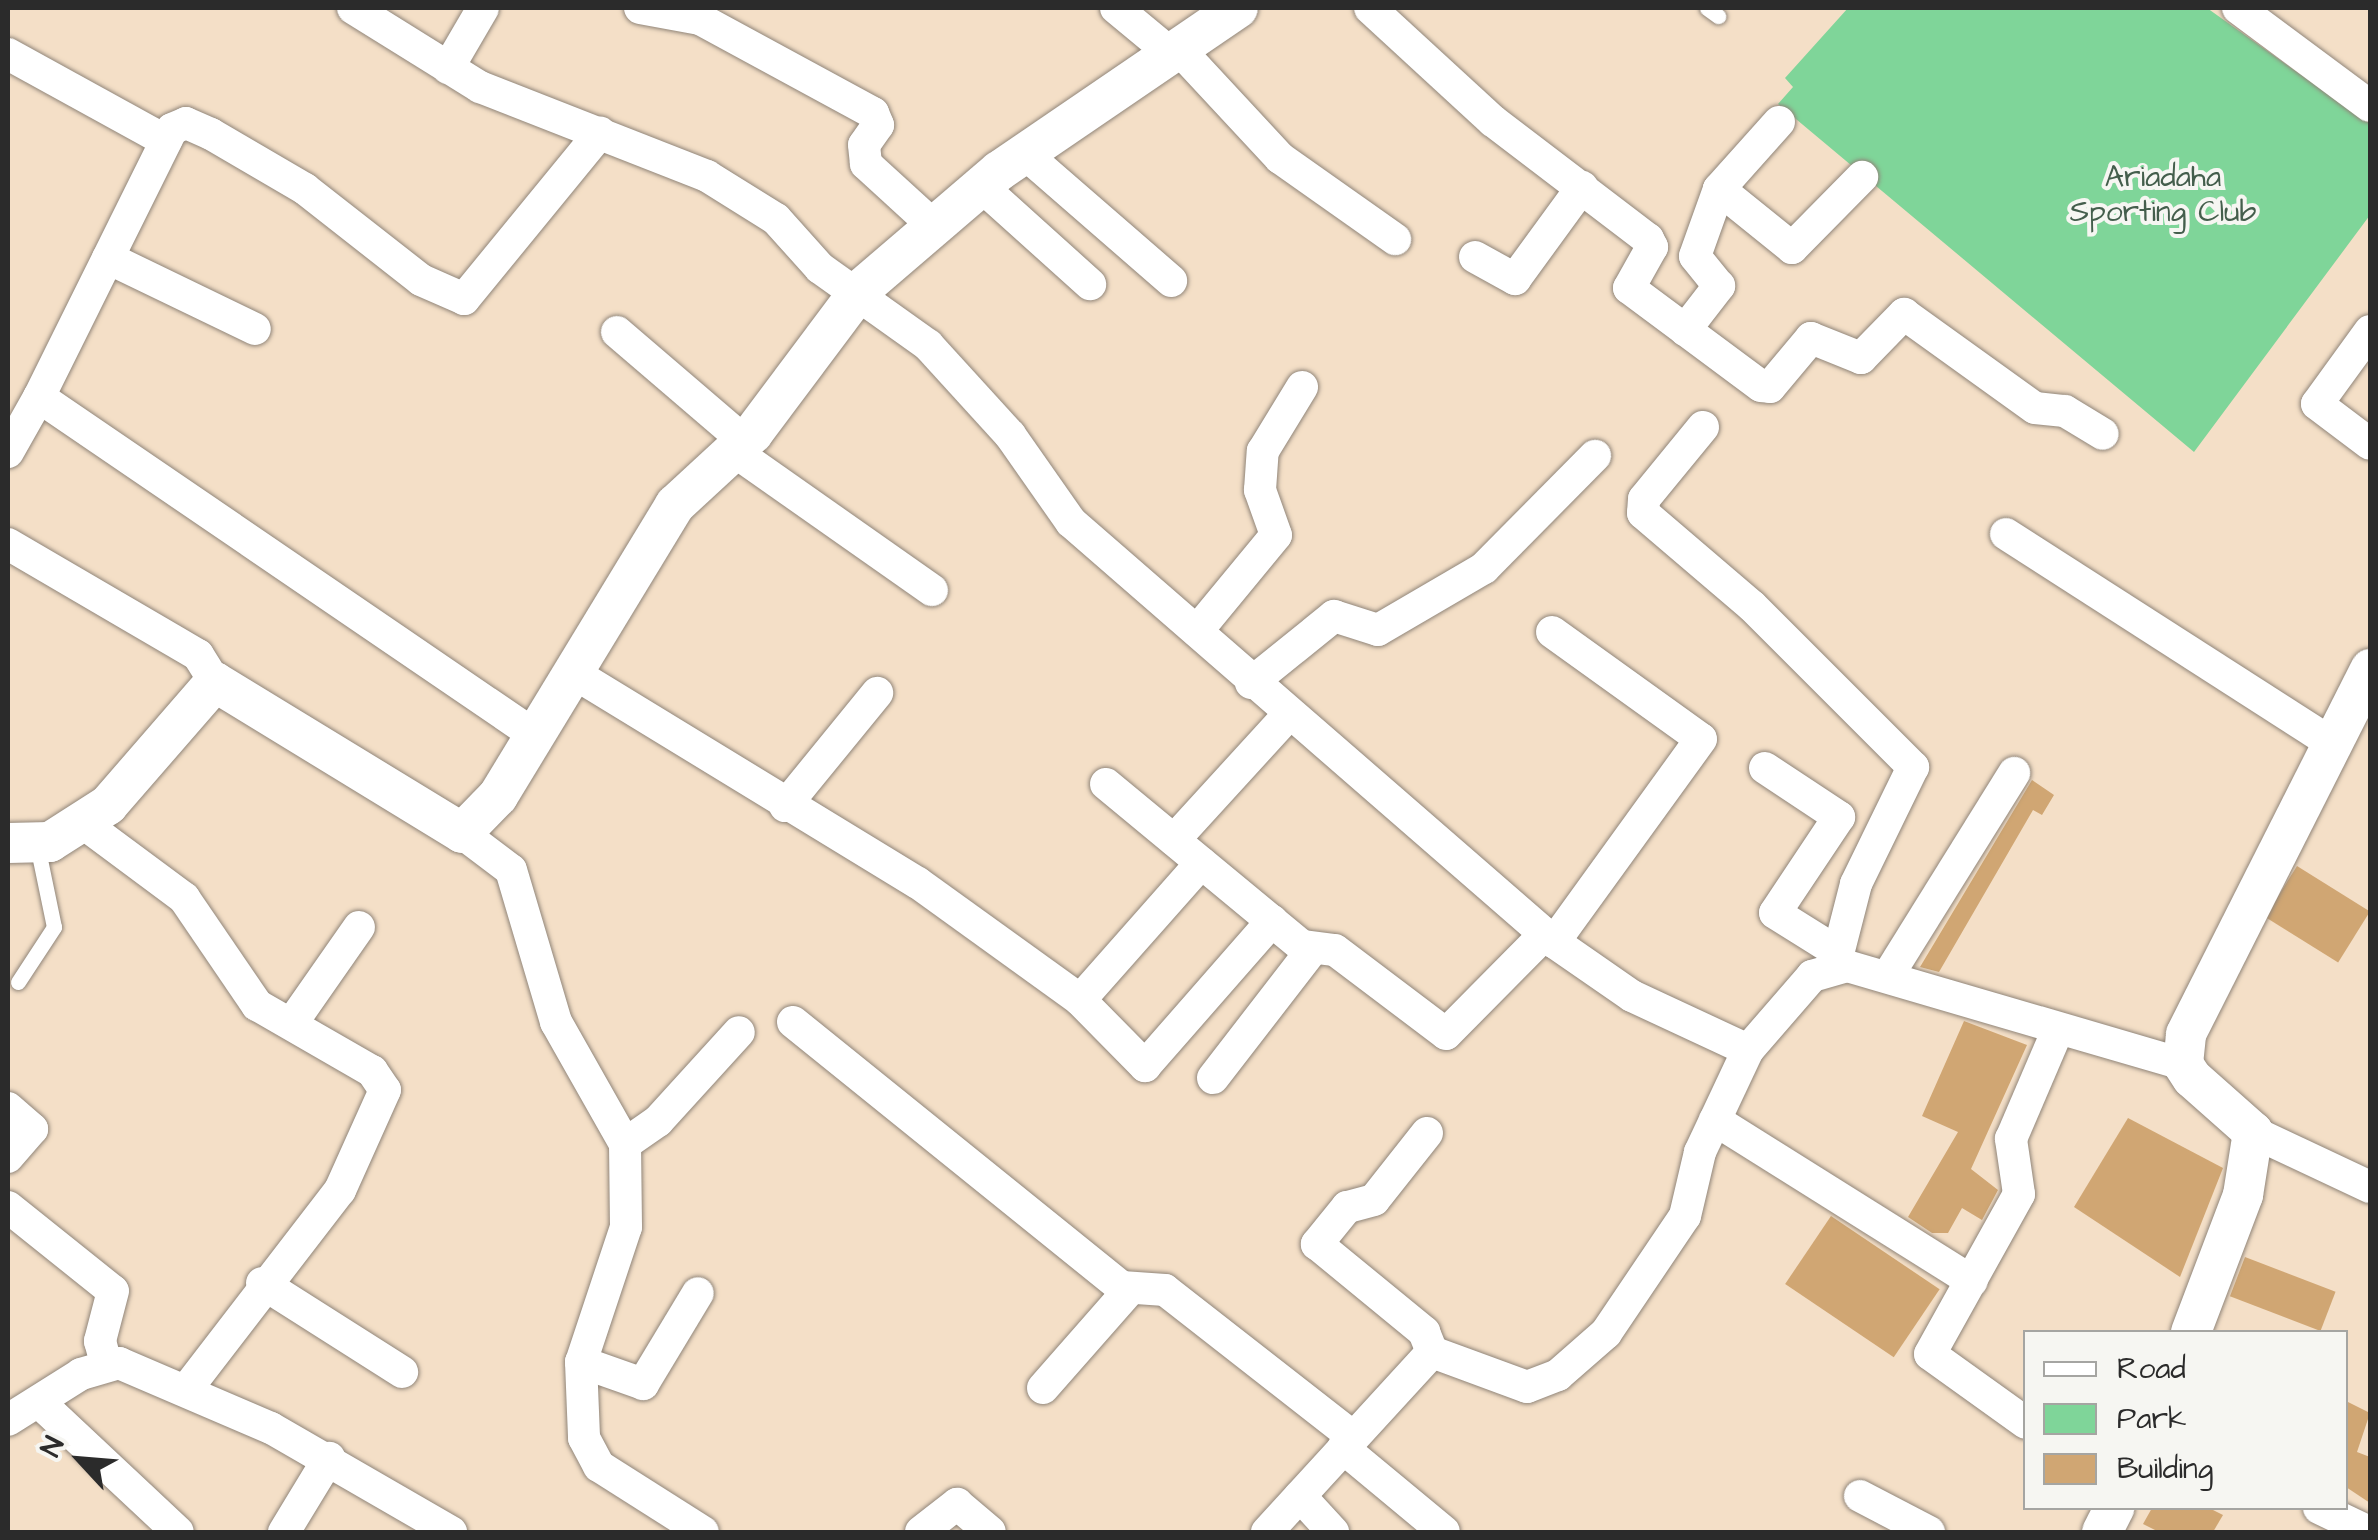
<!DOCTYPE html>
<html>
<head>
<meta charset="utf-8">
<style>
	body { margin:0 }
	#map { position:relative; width:2378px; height:1540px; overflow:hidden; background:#f4dfc7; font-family:"Architects Daughter",sans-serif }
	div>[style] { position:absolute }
	.green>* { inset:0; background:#7fd599 }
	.building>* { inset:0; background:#d0a673; transform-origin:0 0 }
	.roads { filter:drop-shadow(0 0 2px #908579) drop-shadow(0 0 2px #908579) }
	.service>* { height:15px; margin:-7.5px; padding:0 7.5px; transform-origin:7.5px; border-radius:7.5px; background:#fff }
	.minor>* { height:32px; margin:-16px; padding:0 16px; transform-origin:16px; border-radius:16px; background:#fff }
	.tertiary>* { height:40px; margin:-20px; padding:0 20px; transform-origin:20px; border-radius:20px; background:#fff }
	span { translate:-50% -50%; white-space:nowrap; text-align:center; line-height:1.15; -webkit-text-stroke:8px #f6f6f2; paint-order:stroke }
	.park-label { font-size:30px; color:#445e4c }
	.frame { position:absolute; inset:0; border:10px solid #2b2b2b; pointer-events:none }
	.legend { position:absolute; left:2023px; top:1330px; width:325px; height:180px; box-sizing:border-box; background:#f6f6f2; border:2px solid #a5a5a2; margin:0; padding:12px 18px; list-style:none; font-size:30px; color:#2b2b2b }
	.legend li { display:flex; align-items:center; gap:20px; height:50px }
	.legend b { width:50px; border:2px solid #a5a5a2 }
	.north { position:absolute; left:30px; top:1410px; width:100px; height:100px; -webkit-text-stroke:8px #f6f6f2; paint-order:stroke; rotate:296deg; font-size:28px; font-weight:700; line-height:40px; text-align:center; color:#2b2b2b }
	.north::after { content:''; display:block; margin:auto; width:35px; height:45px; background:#2b2b2b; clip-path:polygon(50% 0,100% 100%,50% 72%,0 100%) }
</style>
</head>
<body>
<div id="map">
	<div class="green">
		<i style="clip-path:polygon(1848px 8px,2207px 8px,2370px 124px,2370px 215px,2194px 452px,1778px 104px,1793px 87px,1785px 78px)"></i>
	</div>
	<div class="building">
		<i style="clip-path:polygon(2032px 780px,2054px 795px,2042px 815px,2033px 810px,1939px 972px,1920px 967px)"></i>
		<i style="left:2297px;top:866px;width:86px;height:60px;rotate:32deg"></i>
		<i style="clip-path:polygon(1964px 1021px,2027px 1045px,1971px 1169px,1998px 1190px,1982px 1220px,1962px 1208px,1948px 1233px,1932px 1233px,1908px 1217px,1958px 1132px,1922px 1116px)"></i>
		<i style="clip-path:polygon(2128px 1118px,2223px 1168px,2180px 1277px,2074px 1207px)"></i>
		<i style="left:1831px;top:1216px;width:131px;height:82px;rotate:34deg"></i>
		<i style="left:2245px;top:1257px;width:97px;height:42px;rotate:21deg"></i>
		<i style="clip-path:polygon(2346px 1401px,2370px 1413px,2357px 1452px,2370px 1457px,2370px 1503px,2346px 1487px)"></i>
		<i style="clip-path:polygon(2152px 1508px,2209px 1508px,2223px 1515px,2213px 1532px,2159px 1532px,2143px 1524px)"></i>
	</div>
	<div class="roads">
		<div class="service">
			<i style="left:1707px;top:8px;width:14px;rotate:36deg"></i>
			<i style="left:18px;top:982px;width:66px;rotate:-56.8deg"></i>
			<i style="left:54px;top:927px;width:84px;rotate:-101.7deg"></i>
		</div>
		<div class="minor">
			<i style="left:353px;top:8px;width:150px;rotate:31.9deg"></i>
			<i style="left:480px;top:87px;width:244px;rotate:21.4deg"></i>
			<i style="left:707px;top:176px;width:81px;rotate:31.9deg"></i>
			<i style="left:776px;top:219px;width:66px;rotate:48.1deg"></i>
			<i style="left:820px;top:268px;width:133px;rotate:35.5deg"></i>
			<i style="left:928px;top:345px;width:122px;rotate:47.7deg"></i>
			<i style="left:1010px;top:435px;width:106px;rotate:55deg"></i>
			<i style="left:1071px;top:522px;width:640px;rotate:41.01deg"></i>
			<i style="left:1554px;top:942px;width:95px;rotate:34.7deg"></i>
			<i style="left:1632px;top:996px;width:128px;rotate:25deg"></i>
			<i style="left:1748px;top:1050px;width:98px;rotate:-49.1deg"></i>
			<i style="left:1812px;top:976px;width:36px;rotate:-16deg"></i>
			<i style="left:1847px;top:966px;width:350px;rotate:16.3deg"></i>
			<i style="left:640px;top:8px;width:61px;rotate:10.4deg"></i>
			<i style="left:700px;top:19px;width:197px;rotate:28.5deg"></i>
			<i style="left:873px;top:113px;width:13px;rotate:67deg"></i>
			<i style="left:878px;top:125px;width:24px;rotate:125deg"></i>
			<i style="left:864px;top:145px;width:19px;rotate:84deg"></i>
			<i style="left:866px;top:164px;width:92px;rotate:42.4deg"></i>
			<i style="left:1116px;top:8px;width:67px;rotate:39.6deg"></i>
			<i style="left:1370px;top:8px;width:167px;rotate:42.6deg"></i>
			<i style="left:1493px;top:121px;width:195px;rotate:37.3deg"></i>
			<i style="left:1648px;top:239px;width:9px;rotate:63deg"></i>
			<i style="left:1652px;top:247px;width:47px;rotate:119.3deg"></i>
			<i style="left:1629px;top:288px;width:164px;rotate:36.6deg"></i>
			<i style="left:1761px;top:386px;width:9px;rotate:6deg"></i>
			<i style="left:1770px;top:387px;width:64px;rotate:-50.1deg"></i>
			<i style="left:1811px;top:338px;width:54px;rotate:21.8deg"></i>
			<i style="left:1861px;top:358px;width:62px;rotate:-45.7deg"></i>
			<i style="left:1904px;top:314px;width:161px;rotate:35.7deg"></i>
			<i style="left:2035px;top:408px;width:30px;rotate:6deg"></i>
			<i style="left:2065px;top:411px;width:44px;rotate:31.2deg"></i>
			<i style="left:2238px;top:8px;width:164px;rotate:36.6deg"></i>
			<i style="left:1176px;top:46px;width:153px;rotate:47.1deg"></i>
			<i style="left:1280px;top:158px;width:141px;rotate:35.2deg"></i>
			<i style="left:8px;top:54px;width:180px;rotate:28.8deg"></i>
			<i style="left:448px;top:68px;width:69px;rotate:-59.7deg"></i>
			<i style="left:1024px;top:153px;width:195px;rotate:41deg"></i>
			<i style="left:981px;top:186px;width:147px;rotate:42deg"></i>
			<i style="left:1719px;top:189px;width:94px;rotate:38.9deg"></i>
			<i style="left:1792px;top:248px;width:100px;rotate:-45.4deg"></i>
			<i style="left:1475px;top:257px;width:46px;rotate:28.8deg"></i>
			<i style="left:1515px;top:279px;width:114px;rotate:-53.9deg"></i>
			<i style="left:108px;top:258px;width:163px;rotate:25.8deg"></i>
			<i style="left:1685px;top:330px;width:56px;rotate:-52.3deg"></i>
			<i style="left:1719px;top:286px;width:38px;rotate:-129deg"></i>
			<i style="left:1695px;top:256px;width:71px;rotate:-70.3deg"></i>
			<i style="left:1719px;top:189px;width:90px;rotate:-48.2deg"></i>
			<i style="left:2370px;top:331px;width:90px;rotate:126deg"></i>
			<i style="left:2317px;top:404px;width:66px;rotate:37deg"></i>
			<i style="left:617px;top:332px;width:167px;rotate:40.6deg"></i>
			<i style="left:39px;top:397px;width:299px;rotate:-63.6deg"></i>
			<i style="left:172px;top:129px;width:15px;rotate:-23deg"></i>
			<i style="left:186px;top:123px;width:27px;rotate:24deg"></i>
			<i style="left:211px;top:134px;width:109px;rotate:30.3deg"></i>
			<i style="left:305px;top:189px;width:147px;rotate:38.1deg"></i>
			<i style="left:421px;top:280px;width:47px;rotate:23.8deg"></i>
			<i style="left:464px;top:299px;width:215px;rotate:-50.7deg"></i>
			<i style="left:1703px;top:427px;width:93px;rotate:129.3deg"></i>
			<i style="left:1644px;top:499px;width:14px;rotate:94deg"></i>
			<i style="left:1643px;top:513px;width:143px;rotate:40.5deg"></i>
			<i style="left:1752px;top:606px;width:228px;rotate:45deg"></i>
			<i style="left:1913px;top:767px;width:130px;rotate:116deg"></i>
			<i style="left:1856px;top:884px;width:85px;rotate:104.4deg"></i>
			<i style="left:734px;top:451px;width:242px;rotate:35.1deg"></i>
			<i style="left:8px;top:452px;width:63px;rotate:-60.6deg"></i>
			<i style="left:39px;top:397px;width:602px;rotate:34.3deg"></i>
			<i style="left:2006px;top:534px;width:381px;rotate:32.7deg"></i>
			<i style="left:8px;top:544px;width:220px;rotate:30.3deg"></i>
			<i style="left:198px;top:655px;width:32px;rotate:58deg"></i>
			<i style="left:1197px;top:631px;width:124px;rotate:-50.5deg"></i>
			<i style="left:1276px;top:535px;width:48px;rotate:-109.6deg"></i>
			<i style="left:1260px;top:490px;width:39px;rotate:-86deg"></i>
			<i style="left:1263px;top:451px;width:75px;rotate:-58.6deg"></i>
			<i style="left:1552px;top:632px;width:183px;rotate:35.7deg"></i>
			<i style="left:1701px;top:739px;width:251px;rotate:125.9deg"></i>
			<i style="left:572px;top:672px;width:405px;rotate:31.4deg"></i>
			<i style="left:918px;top:883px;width:200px;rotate:35.8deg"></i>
			<i style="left:1080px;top:1000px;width:93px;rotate:45.4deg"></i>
			<i style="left:1145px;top:1066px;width:193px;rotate:-48.8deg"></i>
			<i style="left:1251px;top:683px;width:107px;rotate:-38.9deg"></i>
			<i style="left:1334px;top:616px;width:46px;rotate:17.7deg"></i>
			<i style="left:1378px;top:630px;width:123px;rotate:-30.3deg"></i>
			<i style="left:1484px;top:568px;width:158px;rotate:-45.3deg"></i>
			<i style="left:1765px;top:768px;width:89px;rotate:33.5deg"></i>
			<i style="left:1839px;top:817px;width:115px;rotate:123.7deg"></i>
			<i style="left:1775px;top:913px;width:75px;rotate:32deg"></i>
			<i style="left:1106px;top:784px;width:254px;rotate:39.6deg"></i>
			<i style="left:1302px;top:946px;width:33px;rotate:7deg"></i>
			<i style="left:1335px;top:950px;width:139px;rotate:37.1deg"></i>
			<i style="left:1446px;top:1034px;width:141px;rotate:-45.3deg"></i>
			<i style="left:785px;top:806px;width:146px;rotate:-50.8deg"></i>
			<i style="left:83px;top:823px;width:126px;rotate:36.6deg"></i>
			<i style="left:184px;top:898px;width:130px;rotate:55.7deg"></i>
			<i style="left:257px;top:1005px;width:133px;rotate:29.9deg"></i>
			<i style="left:372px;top:1071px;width:23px;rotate:56deg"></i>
			<i style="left:385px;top:1090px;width:110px;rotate:114.2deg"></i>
			<i style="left:340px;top:1190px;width:252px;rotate:127.6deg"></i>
			<i style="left:462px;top:833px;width:61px;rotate:37.1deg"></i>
			<i style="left:511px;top:870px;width:159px;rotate:73.5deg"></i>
			<i style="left:556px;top:1022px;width:140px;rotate:60.5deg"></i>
			<i style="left:625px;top:1144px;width:83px;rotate:89.3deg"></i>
			<i style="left:626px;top:1227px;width:142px;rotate:108.4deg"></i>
			<i style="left:581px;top:1362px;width:76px;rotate:87.7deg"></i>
			<i style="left:584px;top:1438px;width:32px;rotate:62deg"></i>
			<i style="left:599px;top:1466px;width:123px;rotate:32.4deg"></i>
			<i style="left:1174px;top:840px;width:169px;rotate:-47.6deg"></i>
			<i style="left:1889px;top:974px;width:237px;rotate:-58.1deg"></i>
			<i style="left:1080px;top:1000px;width:183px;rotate:-48.5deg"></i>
			<i style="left:793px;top:1022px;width:422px;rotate:38.9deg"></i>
			<i style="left:1122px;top:1287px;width:43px;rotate:4deg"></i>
			<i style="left:1165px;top:1290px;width:239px;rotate:38deg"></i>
			<i style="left:292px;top:1023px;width:117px;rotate:-55.1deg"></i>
			<i style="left:1213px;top:1078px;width:162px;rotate:-52.3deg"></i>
			<i style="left:8px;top:1108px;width:32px;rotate:41deg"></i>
			<i style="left:32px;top:1129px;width:37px;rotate:131deg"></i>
			<i style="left:1715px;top:1120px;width:303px;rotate:32.1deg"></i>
			<i style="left:2253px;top:1132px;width:129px;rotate:25.2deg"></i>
			<i style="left:1427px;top:1133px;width:85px;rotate:128.3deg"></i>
			<i style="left:1374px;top:1200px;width:28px;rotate:165deg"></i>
			<i style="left:1347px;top:1207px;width:48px;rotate:129deg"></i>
			<i style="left:1317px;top:1244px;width:139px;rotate:39.4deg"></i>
			<i style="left:1424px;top:1332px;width:22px;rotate:68deg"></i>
			<i style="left:625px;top:1144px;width:40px;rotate:-34.9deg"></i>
			<i style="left:658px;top:1121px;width:120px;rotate:-47.7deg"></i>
			<i style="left:8px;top:1207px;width:134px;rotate:38.7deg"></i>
			<i style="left:113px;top:1291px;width:52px;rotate:104.6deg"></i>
			<i style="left:100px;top:1341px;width:23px;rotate:75deg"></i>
			<i style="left:262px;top:1283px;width:166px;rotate:32.4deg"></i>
			<i style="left:581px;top:1362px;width:66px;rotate:19.5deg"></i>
			<i style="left:643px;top:1384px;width:106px;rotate:-58.9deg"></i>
			<i style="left:1043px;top:1388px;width:130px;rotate:-48.7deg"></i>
			<i style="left:39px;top:1402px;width:190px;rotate:43.1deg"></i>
			<i style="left:8px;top:1420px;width:86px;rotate:-32.2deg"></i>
			<i style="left:81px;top:1374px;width:40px;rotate:-16deg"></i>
			<i style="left:119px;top:1363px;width:165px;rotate:23.2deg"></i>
			<i style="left:271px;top:1428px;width:208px;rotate:30deg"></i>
			<i style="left:2026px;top:1423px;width:118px;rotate:-144.3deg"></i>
			<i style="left:1930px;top:1354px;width:183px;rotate:-60.9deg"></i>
			<i style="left:2019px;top:1194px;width:56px;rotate:-98.3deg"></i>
			<i style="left:2011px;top:1139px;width:114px;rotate:-66.8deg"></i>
			<i style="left:1343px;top:1448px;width:131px;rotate:39.7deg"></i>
			<i style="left:1300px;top:1496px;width:49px;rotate:47.5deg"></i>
			<i style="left:1860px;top:1496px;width:78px;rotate:27.6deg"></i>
			<i style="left:2319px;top:1508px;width:55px;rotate:25.6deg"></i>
			<i style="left:284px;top:1532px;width:87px;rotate:-58.7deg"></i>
			<i style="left:921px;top:1532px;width:46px;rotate:-37.9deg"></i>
			<i style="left:957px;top:1504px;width:43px;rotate:40.3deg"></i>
			<i style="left:1267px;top:1532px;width:244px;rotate:-47.5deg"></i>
			<i style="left:1432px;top:1352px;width:101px;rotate:20.2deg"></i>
			<i style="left:1527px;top:1387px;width:33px;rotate:-21deg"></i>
			<i style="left:1558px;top:1375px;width:64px;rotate:-41.2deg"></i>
			<i style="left:1606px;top:1333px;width:141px;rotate:-56deg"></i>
			<i style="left:1685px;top:1216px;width:66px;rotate:-76.8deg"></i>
			<i style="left:1700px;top:1152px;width:113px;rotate:-64.8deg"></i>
		</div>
		<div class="tertiary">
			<i style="left:8px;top:843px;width:42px;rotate:-1.4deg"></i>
			<i style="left:50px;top:842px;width:69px;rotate:-32.5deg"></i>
			<i style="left:108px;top:805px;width:163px;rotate:-49deg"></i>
			<i style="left:215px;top:682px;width:289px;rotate:31.4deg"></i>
			<i style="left:462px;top:833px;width:52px;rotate:-45.8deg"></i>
			<i style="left:498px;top:796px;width:341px;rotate:-58.7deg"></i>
			<i style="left:675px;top:505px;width:106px;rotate:-42.7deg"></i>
			<i style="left:753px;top:433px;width:179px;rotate:-53.2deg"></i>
			<i style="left:860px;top:290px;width:183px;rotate:-40.6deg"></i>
			<i style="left:999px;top:171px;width:289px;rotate:-34.3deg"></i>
			<i style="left:2191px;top:1332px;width:147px;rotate:-69.2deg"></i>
			<i style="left:2243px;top:1195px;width:64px;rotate:-81deg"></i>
			<i style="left:2253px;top:1132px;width:81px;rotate:-138.5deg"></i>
			<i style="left:2192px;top:1078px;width:17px;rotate:-123deg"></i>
			<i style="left:2183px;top:1064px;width:30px;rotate:-84deg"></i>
			<i style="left:2186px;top:1034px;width:409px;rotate:-63.2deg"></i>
			<i style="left:2102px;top:1532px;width:27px;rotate:-63deg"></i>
		</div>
	</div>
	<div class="park-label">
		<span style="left:2163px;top:194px">Ariadaha<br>Sporting Club</span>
	</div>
	<div class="frame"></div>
	<ul class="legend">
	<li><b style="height:12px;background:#fff"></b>Road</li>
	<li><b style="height:28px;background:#7fd599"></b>Park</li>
	<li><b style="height:28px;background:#d0a673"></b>Building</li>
	</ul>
	<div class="north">N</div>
</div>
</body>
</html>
